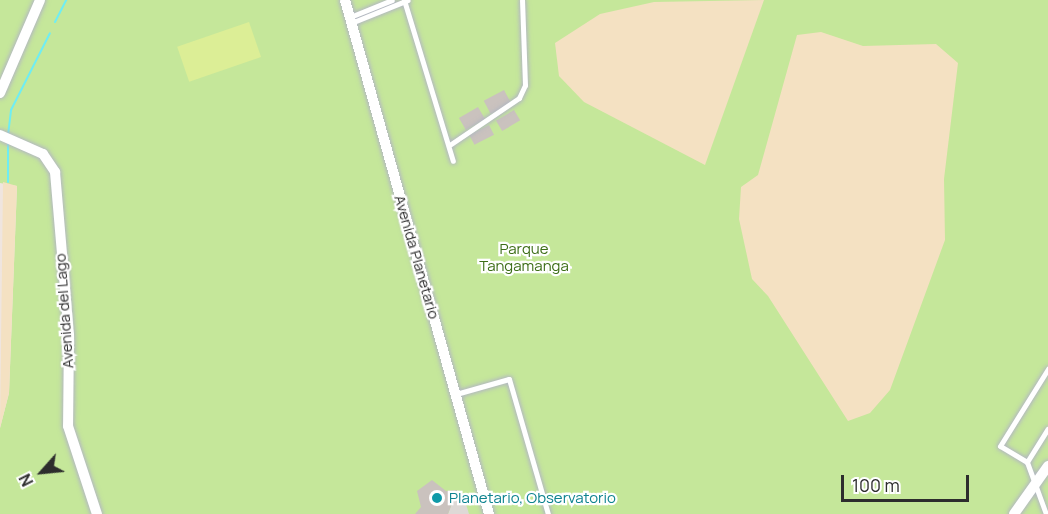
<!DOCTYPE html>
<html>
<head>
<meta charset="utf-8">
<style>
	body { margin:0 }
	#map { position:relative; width:1048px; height:514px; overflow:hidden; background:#efe5df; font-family:Manrope,sans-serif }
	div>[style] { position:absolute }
	.green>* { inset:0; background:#c5e79a }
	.sand>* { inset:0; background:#f4e1c2 }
	.pitch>* { inset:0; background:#dcee96; transform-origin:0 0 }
	.plaza>* { inset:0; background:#ded9d6 }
	.stream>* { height:2px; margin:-1px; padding:0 1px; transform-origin:1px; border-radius:1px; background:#6fedf3 }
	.building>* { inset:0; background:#cac2be; transform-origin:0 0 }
	.roads { filter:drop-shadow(0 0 2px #b3b8c1) drop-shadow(0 0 2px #b3b8c1) }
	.service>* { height:5px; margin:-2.5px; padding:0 2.5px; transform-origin:2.5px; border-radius:2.5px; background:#fff }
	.minor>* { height:10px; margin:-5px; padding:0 5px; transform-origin:5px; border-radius:5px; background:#fff }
	.dots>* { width:16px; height:16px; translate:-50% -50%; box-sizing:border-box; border:3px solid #fff; border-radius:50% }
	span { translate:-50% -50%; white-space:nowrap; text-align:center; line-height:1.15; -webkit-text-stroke:4.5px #fff; paint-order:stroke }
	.park-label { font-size:15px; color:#3d6e18 }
	.street-label { font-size:15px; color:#2d2d2d }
	.culture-label { font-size:15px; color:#0d838f }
	.left { translate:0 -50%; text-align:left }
	.north { position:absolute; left:12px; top:442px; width:60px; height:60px; -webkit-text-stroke:4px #fff; paint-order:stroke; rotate:243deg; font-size:16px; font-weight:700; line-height:24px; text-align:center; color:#2d2d2d }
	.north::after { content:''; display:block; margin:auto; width:21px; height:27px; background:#2d2d2d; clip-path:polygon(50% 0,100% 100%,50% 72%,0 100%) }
	.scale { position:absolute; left:841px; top:475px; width:128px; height:27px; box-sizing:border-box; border:3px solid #2d2d2d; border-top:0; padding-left:8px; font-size:18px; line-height:21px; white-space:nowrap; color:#2d2d2d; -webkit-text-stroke:4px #fff; paint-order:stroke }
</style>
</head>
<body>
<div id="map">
	<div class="green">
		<i style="clip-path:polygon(0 0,1048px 0,1048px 514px,0 514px,0 428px,9px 393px,17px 186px,0 183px)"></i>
	</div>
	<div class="sand">
		<i style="clip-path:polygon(764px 0,705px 165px,584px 102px,559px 76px,555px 43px,600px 14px,654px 2px)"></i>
		<i style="clip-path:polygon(821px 32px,863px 46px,936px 44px,958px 63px,944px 179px,945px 240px,890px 390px,870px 413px,848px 421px,768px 296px,752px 279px,739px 219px,741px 187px,758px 175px,797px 35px)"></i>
		<i style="clip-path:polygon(3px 182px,17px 186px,9px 393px,0 428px)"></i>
	</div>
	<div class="pitch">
		<i style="left:249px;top:22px;width:37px;height:76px;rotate:71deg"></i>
	</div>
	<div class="plaza">
		<i style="clip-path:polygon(457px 490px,463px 494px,469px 514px,448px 514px)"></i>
	</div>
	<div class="stream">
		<i style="left:55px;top:22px;width:25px;rotate:-63deg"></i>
		<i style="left:8px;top:135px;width:25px;rotate:-83deg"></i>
		<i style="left:11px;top:110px;width:86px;rotate:-63.1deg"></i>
		<i style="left:8px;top:143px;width:39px;rotate:90deg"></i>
	</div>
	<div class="building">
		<i style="left:504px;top:90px;width:15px;height:23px;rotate:62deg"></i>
		<i style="left:478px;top:107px;width:14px;height:22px;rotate:60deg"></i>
		<i style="left:514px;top:110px;width:12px;height:21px;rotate:59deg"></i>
		<i style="left:489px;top:125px;width:11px;height:22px;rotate:63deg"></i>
		<i style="clip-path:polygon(432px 480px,446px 491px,457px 490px,448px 514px,415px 514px,421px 507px,417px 491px)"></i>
	</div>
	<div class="roads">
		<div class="service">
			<i style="left:404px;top:0;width:168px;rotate:73.1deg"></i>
			<i style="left:350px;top:17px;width:45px;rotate:-22deg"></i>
			<i style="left:351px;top:23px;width:61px;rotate:-22deg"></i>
			<i style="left:451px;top:144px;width:82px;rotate:-34.1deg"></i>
			<i style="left:519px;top:98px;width:14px;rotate:-65deg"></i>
			<i style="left:525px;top:85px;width:85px;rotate:-92deg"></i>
			<i style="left:456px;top:394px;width:55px;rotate:-15.8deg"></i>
			<i style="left:509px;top:379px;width:141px;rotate:73.9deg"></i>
			<i style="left:1027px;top:462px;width:39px;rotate:-58deg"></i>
			<i style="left:1046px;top:514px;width:55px;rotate:-110.1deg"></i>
			<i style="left:1027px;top:462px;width:31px;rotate:-149deg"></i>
			<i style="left:1000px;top:446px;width:91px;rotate:-58.1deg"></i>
		</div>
		<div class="minor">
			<i style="left:345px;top:0;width:534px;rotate:74.35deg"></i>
			<i style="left:0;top:93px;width:101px;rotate:-66.7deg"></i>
			<i style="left:0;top:135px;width:47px;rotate:23.8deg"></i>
			<i style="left:43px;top:154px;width:22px;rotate:56deg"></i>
			<i style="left:55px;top:172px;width:164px;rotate:85.1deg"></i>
			<i style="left:69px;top:335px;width:91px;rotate:90.6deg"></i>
			<i style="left:68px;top:426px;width:93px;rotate:71.8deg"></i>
			<i style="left:1014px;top:514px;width:59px;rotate:-54.7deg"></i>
		</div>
	</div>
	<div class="dots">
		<i style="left:437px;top:498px;background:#0f9aa8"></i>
	</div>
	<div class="park-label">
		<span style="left:524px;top:257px">Parque<br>Tangamanga</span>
	</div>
	<div class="street-label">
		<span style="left:417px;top:257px;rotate:74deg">Avenida Planetario</span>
		<span style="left:64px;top:311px;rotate:-94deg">Avenida del Lago</span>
	</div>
	<div class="culture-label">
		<span class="left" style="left:449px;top:498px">Planetario, Observatorio</span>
	</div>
	<div class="north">N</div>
	<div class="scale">100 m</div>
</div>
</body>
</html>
